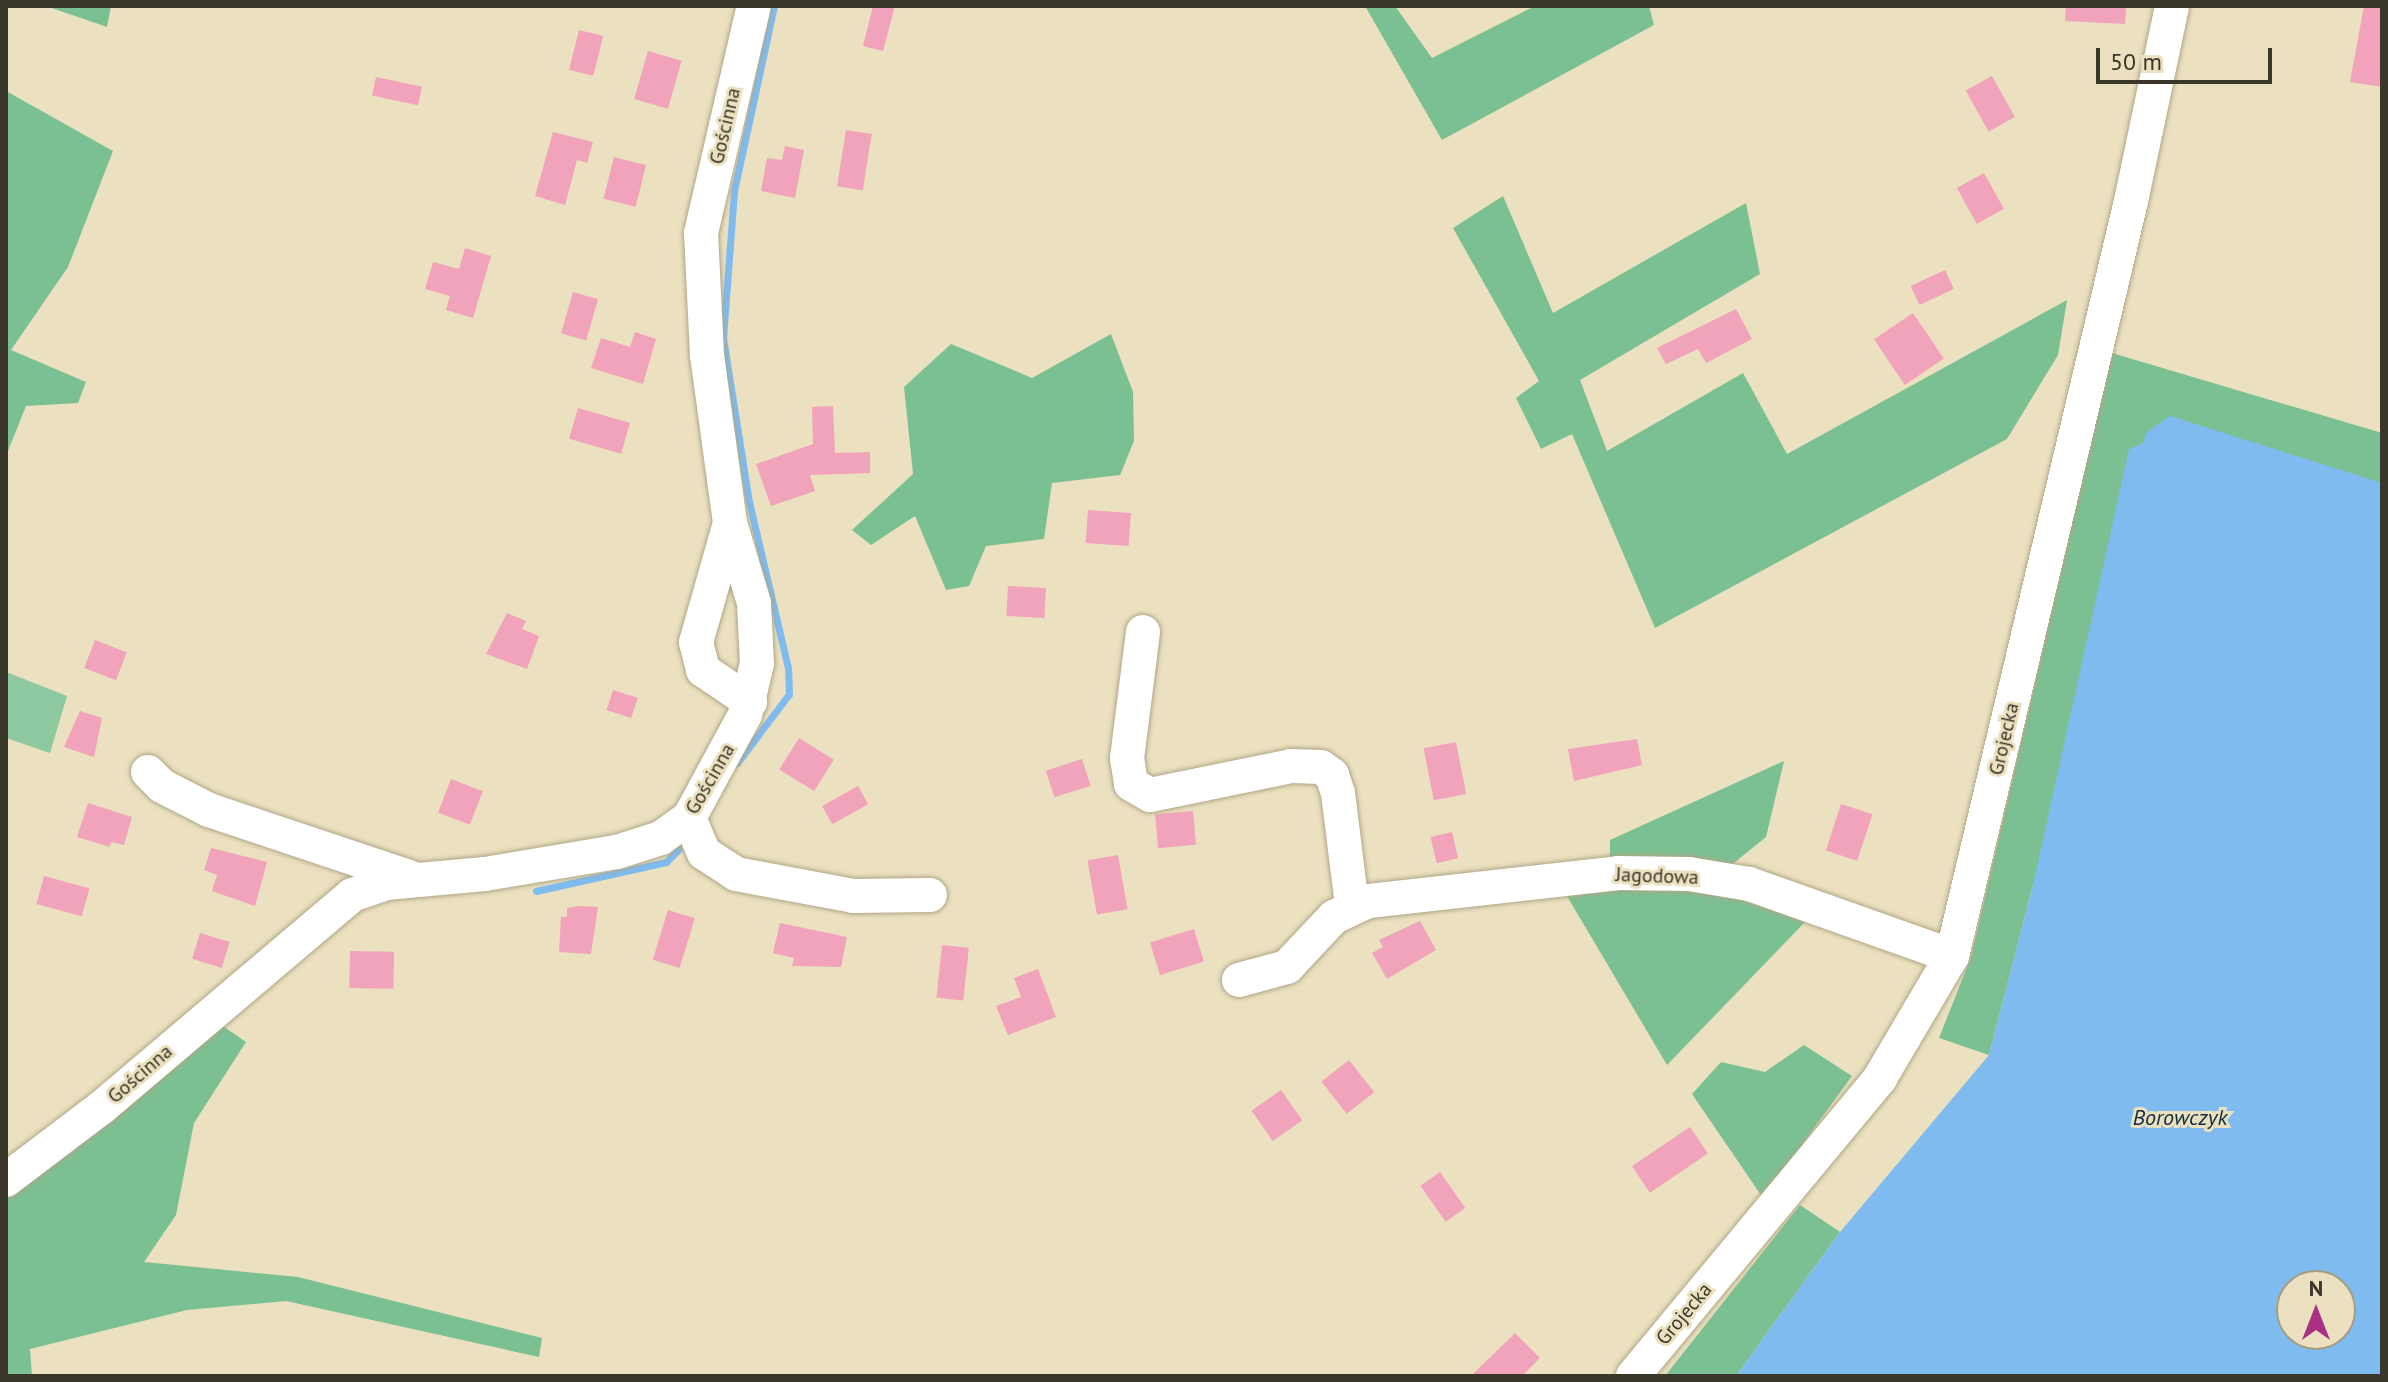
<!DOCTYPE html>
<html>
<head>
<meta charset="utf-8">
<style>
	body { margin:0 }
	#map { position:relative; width:2388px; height:1382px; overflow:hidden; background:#ebe0bf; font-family:"PT Sans",sans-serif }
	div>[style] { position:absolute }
	.green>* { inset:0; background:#8dc8a0 }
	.forest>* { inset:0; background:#7bc092 }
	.water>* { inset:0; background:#7fbbef }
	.stream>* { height:7px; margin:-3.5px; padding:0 3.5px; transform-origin:3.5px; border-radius:3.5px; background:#7fbbef }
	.building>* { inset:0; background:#f0a3ba; transform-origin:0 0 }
	.roads { filter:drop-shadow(0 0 2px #b0a687) drop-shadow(0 0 2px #b0a687) }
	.minor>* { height:34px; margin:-17px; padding:0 17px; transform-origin:17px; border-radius:17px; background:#fff }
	span { translate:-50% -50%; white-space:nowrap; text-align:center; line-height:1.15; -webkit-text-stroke:6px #ebe0bf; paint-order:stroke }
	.street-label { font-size:20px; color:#3a3629 }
	.water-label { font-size:22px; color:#122c41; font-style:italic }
	.frame { position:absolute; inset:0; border:8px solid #3a3629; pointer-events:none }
	.north { position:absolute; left:2276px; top:1270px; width:80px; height:80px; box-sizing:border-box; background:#ebe0bf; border:2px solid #a49c83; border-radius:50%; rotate:0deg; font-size:22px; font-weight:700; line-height:32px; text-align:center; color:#3a3629 }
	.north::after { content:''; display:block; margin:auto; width:28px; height:36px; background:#a93085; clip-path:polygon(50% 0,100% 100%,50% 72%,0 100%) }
	.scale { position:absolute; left:2096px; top:48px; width:176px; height:36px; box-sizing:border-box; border:4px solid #3a3629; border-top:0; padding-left:10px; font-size:24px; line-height:28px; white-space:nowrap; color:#3a3629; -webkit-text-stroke:6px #ebe0bf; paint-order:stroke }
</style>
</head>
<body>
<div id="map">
	<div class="green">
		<i style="clip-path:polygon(6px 672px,67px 696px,50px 753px,6px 738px)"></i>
	</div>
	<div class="forest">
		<i style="clip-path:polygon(46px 6px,111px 6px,107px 27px)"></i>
		<i style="clip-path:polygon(1365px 6px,1395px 6px,1432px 58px,1535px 6px,1649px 6px,1654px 25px,1442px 140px)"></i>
		<i style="clip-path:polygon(6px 91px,113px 151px,68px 267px,11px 350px,86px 382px,78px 403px,26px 406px,6px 456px)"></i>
		<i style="clip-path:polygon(1503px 196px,1553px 313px,1746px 203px,1760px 274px,1580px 380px,1607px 451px,1743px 373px,1787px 454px,2067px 300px,2058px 355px,2007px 439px,1655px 628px,1572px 434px,1541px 449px,1516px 398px,1539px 381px,1453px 228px)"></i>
		<i style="clip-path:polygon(1111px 334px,1133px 392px,1134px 441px,1120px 475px,1052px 483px,1044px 539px,986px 546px,969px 586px,946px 590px,915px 516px,871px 545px,852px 530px,913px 474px,904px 387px,951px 344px,1032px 378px)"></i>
		<i style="clip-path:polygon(2112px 353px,2382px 433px,2382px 490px,2033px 885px,1989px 1055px,1939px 1038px,1971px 957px)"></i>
		<i style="clip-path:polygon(1784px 761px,1766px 837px,1729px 867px,1610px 860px,1610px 840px)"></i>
		<i style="clip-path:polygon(1624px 885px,1720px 893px,1806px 921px,1667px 1065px,1564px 891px)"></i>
		<i style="clip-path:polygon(217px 1022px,246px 1042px,194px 1123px,176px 1215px,144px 1262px,298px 1277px,542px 1338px,539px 1357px,286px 1301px,187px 1310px,30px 1349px,32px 1376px,6px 1376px,6px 1191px)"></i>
		<i style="clip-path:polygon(1804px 1045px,1852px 1076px,1763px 1198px,1692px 1094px,1721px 1062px,1765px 1072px)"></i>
		<i style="clip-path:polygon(1800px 1205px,1840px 1232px,1736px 1376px,1665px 1376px)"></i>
	</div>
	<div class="water">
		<i style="clip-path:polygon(evenodd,2170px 416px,2382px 483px,2382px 1376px,1736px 1376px,1840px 1232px,1989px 1055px,2033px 885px,2129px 449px,2143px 443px,2146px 433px,2170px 416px,2292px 1286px,2340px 1286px,2340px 1334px,2292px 1334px,2292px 1286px)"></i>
	</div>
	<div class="stream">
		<i style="left:737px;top:763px;width:86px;rotate:-53deg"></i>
		<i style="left:789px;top:694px;width:26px;rotate:-92deg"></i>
		<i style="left:788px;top:668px;width:171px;rotate:-103.2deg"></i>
		<i style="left:749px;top:502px;width:166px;rotate:-99deg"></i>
		<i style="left:723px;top:338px;width:147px;rotate:-85.7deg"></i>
		<i style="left:734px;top:191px;width:189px;rotate:-77.8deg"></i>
		<i style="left:536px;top:891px;width:133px;rotate:-12.6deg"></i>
		<i style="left:666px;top:862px;width:18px;rotate:-45deg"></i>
	</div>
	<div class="building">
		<i style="clip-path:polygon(873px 6px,895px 6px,883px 51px,863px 46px)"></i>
		<i style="clip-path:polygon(2066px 6px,2126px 6px,2125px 24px,2065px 21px)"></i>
		<i style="clip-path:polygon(2364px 6px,2382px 6px,2382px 87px,2350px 82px)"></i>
		<i style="left:579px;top:30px;width:25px;height:41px;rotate:14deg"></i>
		<i style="left:648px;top:51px;width:35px;height:50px;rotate:16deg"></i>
		<i style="left:1992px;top:76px;width:47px;height:30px;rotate:61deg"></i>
		<i style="left:376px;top:77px;width:47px;height:19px;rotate:12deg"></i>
		<i style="left:846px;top:130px;width:26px;height:57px;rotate:9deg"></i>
		<i style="clip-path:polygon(553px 132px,593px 142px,587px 163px,577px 160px,565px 205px,535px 196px)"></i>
		<i style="clip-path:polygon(785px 146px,804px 150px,795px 198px,761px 191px,767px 158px,782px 160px)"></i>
		<i style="left:614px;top:157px;width:33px;height:43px;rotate:14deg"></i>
		<i style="left:1984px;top:173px;width:41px;height:31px;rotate:61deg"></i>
		<i style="clip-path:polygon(465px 248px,491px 256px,473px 318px,446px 310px,450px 296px,425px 289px,433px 262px,459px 269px)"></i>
		<i style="left:1945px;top:270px;width:21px;height:38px;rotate:65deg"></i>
		<i style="left:573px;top:292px;width:26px;height:43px;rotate:16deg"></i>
		<i style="clip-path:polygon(1736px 309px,1752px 339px,1706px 363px,1698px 349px,1666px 364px,1657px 348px)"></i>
		<i style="left:1913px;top:313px;width:55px;height:47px;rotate:56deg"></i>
		<i style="clip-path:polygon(635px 332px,656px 339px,643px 384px,591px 368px,601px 338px,630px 347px)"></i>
		<i style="clip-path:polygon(833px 406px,835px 453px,870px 452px,870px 473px,810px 475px,815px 491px,771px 506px,756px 464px,813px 444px,812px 407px)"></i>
		<i style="left:578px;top:408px;width:54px;height:32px;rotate:16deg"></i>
		<i style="left:1088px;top:510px;width:43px;height:33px;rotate:4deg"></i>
		<i style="left:1008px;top:586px;width:38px;height:30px;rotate:3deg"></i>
		<i style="clip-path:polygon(507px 613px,526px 621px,522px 629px,539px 636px,527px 669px,486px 654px)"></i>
		<i style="left:95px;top:640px;width:34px;height:30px;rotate:21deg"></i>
		<i style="left:613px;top:690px;width:26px;height:21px;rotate:18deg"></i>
		<i style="clip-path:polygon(80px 711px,102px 718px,94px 757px,64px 747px)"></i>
		<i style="left:799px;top:738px;width:41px;height:37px;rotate:32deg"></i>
		<i style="clip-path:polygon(1637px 739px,1642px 765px,1574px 781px,1568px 749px)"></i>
		<i style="left:1456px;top:742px;width:53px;height:33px;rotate:79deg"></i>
		<i style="left:1082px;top:759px;width:28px;height:38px;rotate:72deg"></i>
		<i style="left:451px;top:779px;width:34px;height:36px;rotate:21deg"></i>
		<i style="left:858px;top:786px;width:21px;height:41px;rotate:61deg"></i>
		<i style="clip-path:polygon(88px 803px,132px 817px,124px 845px,111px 842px,110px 847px,77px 837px)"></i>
		<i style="left:1841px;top:804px;width:33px;height:49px;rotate:18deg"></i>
		<i style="left:1193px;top:811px;width:34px;height:38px;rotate:85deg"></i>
		<i style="left:1452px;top:832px;width:27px;height:22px;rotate:77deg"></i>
		<i style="clip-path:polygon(211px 848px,267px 862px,255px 906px,212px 891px,217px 875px,204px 870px)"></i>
		<i style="left:1118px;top:855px;width:55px;height:31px;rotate:80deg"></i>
		<i style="left:44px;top:876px;width:47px;height:29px;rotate:15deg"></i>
		<i style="clip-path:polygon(579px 906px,598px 907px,591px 954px,559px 952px,561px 917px,567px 917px,567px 908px)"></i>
		<i style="left:668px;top:910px;width:28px;height:52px;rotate:17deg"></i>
		<i style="clip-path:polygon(1420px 921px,1436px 950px,1387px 979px,1372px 953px,1383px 947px,1379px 940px)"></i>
		<i style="clip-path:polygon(780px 923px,847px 937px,841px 967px,792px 966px,794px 958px,773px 953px)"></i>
		<i style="left:1194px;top:929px;width:34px;height:46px;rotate:73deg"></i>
		<i style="left:200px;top:933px;width:31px;height:27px;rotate:17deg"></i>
		<i style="left:942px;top:945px;width:27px;height:53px;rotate:6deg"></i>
		<i style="left:350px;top:951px;width:44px;height:37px;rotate:1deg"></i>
		<i style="clip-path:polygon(1038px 969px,1056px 1017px,1008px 1035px,996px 1006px,1021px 997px,1014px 978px)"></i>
		<i style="left:1349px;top:1060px;width:41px;height:35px;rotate:52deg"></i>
		<i style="left:1281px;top:1090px;width:37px;height:36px;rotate:55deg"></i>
		<i style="left:1690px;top:1127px;width:32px;height:70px;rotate:56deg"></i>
		<i style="left:1440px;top:1172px;width:44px;height:24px;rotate:55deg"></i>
		<i style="clip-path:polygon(1515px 1333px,1540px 1358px,1522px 1376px,1471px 1376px)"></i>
	</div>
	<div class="roads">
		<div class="minor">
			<i style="left:730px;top:523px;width:124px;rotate:105.9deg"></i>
			<i style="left:696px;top:642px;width:29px;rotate:76deg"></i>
			<i style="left:703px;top:670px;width:57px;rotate:34.2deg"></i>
			<i style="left:1143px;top:632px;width:127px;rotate:97.2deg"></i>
			<i style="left:1127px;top:758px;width:26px;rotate:81deg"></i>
			<i style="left:1131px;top:784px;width:22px;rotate:30deg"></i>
			<i style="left:1150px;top:795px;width:144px;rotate:-11.6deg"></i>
			<i style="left:1291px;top:766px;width:30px;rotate:2deg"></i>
			<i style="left:1321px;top:767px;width:14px;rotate:36deg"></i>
			<i style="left:1332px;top:775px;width:19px;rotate:72deg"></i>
			<i style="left:1338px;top:793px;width:114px;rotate:82.9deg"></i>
			<i style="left:148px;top:772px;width:20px;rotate:45deg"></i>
			<i style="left:162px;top:786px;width:53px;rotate:27.1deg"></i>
			<i style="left:209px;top:810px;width:211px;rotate:18.5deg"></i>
			<i style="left:689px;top:818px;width:38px;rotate:67deg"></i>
			<i style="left:704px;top:853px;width:38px;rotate:33deg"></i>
			<i style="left:736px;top:874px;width:119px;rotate:10.6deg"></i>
			<i style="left:853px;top:896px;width:77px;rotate:-0.7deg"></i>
			<i style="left:1239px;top:980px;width:50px;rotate:-15.2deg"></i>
			<i style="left:1287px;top:967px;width:69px;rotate:-46.8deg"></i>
			<i style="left:1334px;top:917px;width:38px;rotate:-25deg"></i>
			<i style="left:1369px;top:901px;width:251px;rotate:-6.4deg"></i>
			<i style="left:1618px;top:873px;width:71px;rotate:0.8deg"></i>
			<i style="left:1689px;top:874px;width:61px;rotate:9.5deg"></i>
			<i style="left:1749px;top:884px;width:215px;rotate:19.5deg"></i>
			<i style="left:6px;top:1180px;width:119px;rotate:-37.2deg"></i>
			<i style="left:101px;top:1108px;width:329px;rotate:-40.3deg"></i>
			<i style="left:352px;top:895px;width:36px;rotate:-19deg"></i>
			<i style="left:386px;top:883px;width:99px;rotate:-5.2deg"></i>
			<i style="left:485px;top:874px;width:134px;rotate:-9.5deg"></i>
			<i style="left:617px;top:852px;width:46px;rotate:-17.7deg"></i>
			<i style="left:661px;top:838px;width:34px;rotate:-36deg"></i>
			<i style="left:689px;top:818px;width:117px;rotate:-61.5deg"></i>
			<i style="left:745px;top:715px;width:53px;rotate:-77deg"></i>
			<i style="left:757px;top:663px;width:60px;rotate:-92.9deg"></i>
			<i style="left:754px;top:603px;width:84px;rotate:-106.7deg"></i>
			<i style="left:730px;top:523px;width:170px;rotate:-97.8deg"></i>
			<i style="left:707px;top:355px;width:122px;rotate:-92.8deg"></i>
			<i style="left:701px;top:233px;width:233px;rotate:-76.9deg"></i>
			<i style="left:1633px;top:1376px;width:387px;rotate:-50.3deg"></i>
			<i style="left:1880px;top:1078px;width:142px;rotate:-59.5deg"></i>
			<i style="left:1952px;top:956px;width:776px;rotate:-76.66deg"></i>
			<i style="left:2131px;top:201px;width:199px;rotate:-78.1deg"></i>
		</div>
	</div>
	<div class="street-label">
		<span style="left:725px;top:126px;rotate:-77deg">Gościnna</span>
		<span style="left:2004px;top:739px;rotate:-77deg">Grojecka</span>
		<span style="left:710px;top:779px;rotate:-60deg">Gościnna</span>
		<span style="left:1657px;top:876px;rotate:2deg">Jagodowa</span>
		<span style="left:140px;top:1074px;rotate:-41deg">Gościnna</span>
		<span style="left:1684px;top:1314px;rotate:-50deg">Grojecka</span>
	</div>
	<div class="water-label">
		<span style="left:2180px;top:1118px">Borowczyk</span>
	</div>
	<div class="frame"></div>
	<div class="north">N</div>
	<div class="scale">50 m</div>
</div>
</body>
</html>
